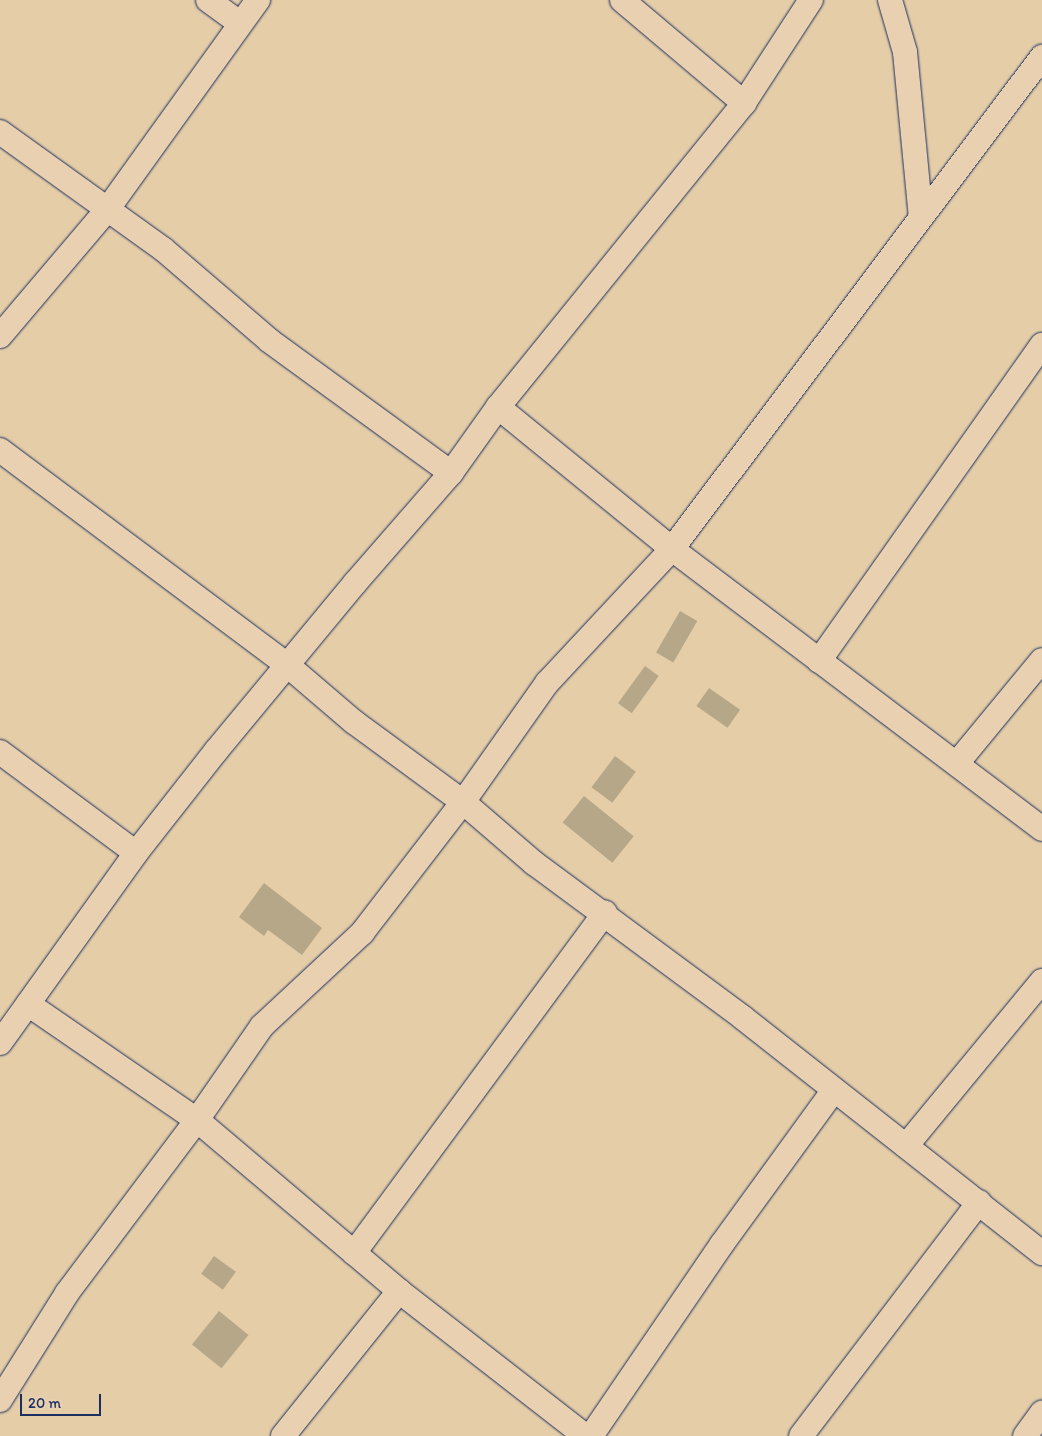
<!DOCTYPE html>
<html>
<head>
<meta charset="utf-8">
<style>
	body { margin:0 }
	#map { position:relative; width:1042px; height:1436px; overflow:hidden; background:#e5cda8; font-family:Itim,sans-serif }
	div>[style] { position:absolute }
	.building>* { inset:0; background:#b6a789; transform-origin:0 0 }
	.roads { filter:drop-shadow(0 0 1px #1b2f5e) drop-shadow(0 0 1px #1b2f5e) }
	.street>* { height:24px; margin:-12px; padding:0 12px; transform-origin:12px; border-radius:12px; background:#e8d0b0 }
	span { translate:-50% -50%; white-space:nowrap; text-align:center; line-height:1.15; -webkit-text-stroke:5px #e8d0b0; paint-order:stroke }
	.scale { position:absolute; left:20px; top:1394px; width:81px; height:22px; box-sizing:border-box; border:2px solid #1b2f5e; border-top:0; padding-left:6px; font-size:15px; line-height:18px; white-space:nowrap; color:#1b2f5e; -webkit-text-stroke:4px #e8d0b0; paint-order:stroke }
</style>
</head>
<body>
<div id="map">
	<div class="building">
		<i style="left:680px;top:611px;width:20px;height:48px;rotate:30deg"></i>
		<i style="left:645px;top:666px;width:17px;height:46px;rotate:36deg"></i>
		<i style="left:709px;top:688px;width:38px;height:22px;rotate:35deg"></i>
		<i style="left:615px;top:756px;width:26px;height:39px;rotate:37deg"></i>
		<i style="left:584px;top:796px;width:64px;height:34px;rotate:39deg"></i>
		<i style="clip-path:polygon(264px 883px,322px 928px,302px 955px,268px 930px,264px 936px,239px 917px)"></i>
		<i style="left:214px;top:1256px;width:27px;height:22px;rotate:36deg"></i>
		<i style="left:219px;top:1311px;width:38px;height:43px;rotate:39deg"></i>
	</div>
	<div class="roads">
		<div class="street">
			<i style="left:208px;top:0;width:39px;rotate:36deg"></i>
			<i style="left:622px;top:0;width:160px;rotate:40.2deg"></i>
			<i style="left:890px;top:0;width:54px;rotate:73.9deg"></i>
			<i style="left:905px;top:52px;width:166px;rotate:84.5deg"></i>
			<i style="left:0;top:132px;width:201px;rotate:35.7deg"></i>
			<i style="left:163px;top:249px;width:141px;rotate:40.7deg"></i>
			<i style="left:270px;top:341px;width:224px;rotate:36.1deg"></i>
			<i style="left:0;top:336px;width:165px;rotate:-49.7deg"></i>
			<i style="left:107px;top:210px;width:259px;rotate:-54.3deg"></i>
			<i style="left:498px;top:407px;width:225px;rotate:39.2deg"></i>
			<i style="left:672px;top:549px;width:464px;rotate:37.1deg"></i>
			<i style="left:0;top:450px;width:357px;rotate:36.8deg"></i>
			<i style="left:286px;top:664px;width:89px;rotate:40.5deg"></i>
			<i style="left:354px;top:722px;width:135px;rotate:36.3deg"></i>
			<i style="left:463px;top:802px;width:94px;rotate:40.7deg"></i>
			<i style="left:534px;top:863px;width:259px;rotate:36.5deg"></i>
			<i style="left:742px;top:1017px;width:382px;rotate:38.2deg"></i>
			<i style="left:819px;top:661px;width:387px;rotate:-54.8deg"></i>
			<i style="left:0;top:752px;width:169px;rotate:36.6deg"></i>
			<i style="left:958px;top:762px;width:132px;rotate:-50.5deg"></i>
			<i style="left:28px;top:1004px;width:205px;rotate:34.5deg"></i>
			<i style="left:197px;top:1120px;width:265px;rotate:40.2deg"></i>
			<i style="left:399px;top:1291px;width:236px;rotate:37.9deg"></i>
			<i style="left:0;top:1043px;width:234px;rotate:-54.4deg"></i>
			<i style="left:136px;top:853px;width:130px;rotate:-51.9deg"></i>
			<i style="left:216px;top:751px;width:218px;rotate:-50.4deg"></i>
			<i style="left:355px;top:583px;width:146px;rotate:-48.9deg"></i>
			<i style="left:451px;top:473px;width:81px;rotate:-54.5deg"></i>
			<i style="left:498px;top:407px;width:391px;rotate:-51deg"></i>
			<i style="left:744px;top:103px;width:123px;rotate:-57deg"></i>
			<i style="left:906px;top:1146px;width:214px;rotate:-50.5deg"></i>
			<i style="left:354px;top:1253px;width:423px;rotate:-53.6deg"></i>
			<i style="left:0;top:1400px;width:126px;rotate:-57.9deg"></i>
			<i style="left:67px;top:1293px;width:216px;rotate:-53.1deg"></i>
			<i style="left:197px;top:1120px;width:114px;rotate:-55.3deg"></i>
			<i style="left:262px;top:1026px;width:137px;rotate:-42.9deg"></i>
			<i style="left:362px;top:933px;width:165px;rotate:-52.4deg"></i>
			<i style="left:463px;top:802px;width:146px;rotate:-54.8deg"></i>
			<i style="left:547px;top:683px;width:183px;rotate:-47deg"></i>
			<i style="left:672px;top:549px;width:616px;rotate:-53.06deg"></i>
			<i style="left:283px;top:1436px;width:186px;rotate:-51.3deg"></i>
			<i style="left:591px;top:1436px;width:232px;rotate:-55.7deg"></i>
			<i style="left:722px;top:1244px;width:190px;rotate:-54deg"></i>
			<i style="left:801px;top:1436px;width:294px;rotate:-52.7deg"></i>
			<i style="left:1025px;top:1436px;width:29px;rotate:-54deg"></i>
		</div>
	</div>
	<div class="scale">20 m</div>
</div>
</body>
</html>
